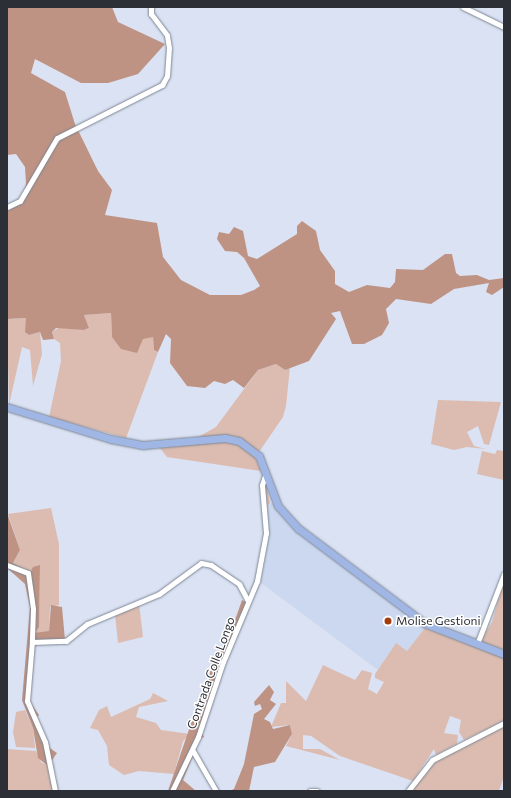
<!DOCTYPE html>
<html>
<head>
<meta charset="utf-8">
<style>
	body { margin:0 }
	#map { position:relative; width:511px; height:798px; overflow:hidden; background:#dae2f3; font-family:Commissioner,sans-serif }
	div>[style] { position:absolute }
	.built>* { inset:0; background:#ccd8ef }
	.green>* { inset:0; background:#dcbcb0 }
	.forest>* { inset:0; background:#bf9383 }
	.roads { filter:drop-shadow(0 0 1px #7e8694) drop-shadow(0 0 1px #7e8694) }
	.minor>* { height:5px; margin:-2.5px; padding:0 2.5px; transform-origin:2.5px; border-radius:2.5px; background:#fff }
	.major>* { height:7px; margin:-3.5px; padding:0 3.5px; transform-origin:3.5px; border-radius:3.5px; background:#a0b7e6 }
	.dots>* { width:11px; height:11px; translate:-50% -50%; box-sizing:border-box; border:2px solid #fff; border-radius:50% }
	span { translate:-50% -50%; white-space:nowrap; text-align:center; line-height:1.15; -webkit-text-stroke:3px #fff; paint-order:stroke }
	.poi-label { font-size:12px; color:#2c2f35 }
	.left { translate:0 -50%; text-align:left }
	.street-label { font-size:12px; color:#2c2f35 }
	.frame { position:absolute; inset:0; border:8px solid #2c2f35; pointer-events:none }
</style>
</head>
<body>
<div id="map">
	<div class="built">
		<i style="clip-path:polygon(273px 502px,289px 525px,425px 628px,407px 651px,396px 643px,378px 670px,261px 583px,268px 545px,267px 506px)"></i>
	</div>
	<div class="green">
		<i style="clip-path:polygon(111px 313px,112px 337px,153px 337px,154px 350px,158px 352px,126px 438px,49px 417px,61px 361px,60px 343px,54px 339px,52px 332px,60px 327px,85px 330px,89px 328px,84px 315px)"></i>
		<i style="clip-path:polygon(27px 318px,29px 335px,40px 332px,42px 354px,33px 386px,30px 350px,22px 347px,9px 405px,7px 319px)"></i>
		<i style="clip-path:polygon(276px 364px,285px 370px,290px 367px,286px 406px,283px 417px,259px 452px,234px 436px,198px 437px,216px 427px,258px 370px)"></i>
		<i style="clip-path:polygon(438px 400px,501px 402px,489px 445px,484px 444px,478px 426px,467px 432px,474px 446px,486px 449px,467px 447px,454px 450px,431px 444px)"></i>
		<i style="clip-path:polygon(222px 441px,245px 447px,254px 455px,261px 471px,167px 457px,160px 448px)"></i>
		<i style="clip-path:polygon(497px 450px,504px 451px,504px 480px,477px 474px,482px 451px,495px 454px)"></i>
		<i style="clip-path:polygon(265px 478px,270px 503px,267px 506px,265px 491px)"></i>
		<i style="clip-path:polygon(51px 508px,59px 544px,59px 605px,50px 607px,49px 631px,38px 635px,34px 633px,39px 620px,40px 565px,30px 573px,13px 563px,20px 550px,8px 514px)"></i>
		<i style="clip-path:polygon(504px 580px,504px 650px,480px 642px,492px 622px)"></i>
		<i style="clip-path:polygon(139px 603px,143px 637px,118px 643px,115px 614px)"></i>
		<i style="clip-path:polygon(425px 628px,504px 657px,504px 721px,464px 740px,459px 732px,461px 720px,450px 716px,444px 733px,458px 735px,457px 744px,436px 755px,434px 749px,413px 781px,340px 756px,311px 736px,303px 735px,303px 749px,320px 749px,340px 760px,286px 746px,292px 734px,290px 725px,271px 727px,281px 703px,286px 703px,286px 681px,306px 701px,323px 665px,355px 680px,362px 670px,372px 673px,368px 689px,377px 694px,384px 682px,375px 678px,375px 674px,396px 643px,407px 651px)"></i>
		<i style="clip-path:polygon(153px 693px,168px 701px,139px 707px,136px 717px,156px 723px,161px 730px,190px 734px,183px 741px,174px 774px,139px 771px,124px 775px,109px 765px,107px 746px,98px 730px,90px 728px,99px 710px,107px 706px,111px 717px,150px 699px)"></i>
		<i style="clip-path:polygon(25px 710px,33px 728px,35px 748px,16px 747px,13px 732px,16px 712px)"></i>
		<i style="clip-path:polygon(504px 727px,504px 776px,499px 791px,411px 791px,438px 759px)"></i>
		<i style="clip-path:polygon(7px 749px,36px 751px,41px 762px,48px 766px,53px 791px,7px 791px)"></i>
	</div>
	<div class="forest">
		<i style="clip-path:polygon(7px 7px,112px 7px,118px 22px,165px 44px,138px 74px,108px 83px,81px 83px,35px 59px,31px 73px,65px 92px,75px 124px,98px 171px,112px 190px,105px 215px,157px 223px,163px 257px,181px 280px,210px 295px,241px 295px,254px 290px,260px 286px,244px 258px,237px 252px,225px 251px,217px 239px,219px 232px,229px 234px,234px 227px,243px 231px,248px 256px,257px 259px,297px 234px,297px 226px,302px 221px,316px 231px,320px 250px,335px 271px,335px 284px,349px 292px,367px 285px,390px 288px,395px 282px,396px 269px,423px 270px,445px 254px,452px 254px,456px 273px,460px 276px,477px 275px,489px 280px,504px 278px,504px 287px,492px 295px,486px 292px,489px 283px,454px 289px,431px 304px,396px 299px,386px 309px,389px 323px,382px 335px,364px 344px,352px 344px,340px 311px,331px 313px,336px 319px,309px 361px,285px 370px,276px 364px,258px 370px,244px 388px,233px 380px,225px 384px,214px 381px,205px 388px,187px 386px,170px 363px,171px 339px,166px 334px,158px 352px,154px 350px,153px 337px,143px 339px,137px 353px,121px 349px,112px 337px,111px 313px,84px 315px,89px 328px,84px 330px,56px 328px,52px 332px,54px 339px,43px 340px,40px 332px,29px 335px,25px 332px,26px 318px,7px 319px,7px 211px,23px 203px,26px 184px,25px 167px,16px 154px,7px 155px)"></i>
		<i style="clip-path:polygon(7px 513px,20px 550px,13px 563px,30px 573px,33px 567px,40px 565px,39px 627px,34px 633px,49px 631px,51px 605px,62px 607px,65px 640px,36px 640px,31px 676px,30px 702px,39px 715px,36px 718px,44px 744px,57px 753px,48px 766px,38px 758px,33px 728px,22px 700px,30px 607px,25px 584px,7px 568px)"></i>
		<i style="clip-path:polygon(242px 600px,250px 604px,223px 666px,202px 733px,204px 737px,200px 739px,183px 780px,196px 791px,168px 791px,197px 706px,206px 702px,211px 665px,227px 643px)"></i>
		<i style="clip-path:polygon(269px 685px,274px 692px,270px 700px,276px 704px,264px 719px,270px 722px,273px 729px,290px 725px,292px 734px,275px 762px,254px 767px,249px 791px,229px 791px,234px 789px,244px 764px,254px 714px,262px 709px,260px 704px,255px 706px,254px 702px)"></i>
	</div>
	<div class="roads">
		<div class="minor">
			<i style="left:463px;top:7px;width:46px;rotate:26deg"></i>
			<i style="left:7px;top:207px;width:14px;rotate:-25deg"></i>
			<i style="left:20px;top:201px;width:73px;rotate:-59.6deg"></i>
			<i style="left:57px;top:138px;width:118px;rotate:-26.8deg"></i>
			<i style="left:162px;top:85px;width:10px;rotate:-61deg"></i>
			<i style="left:167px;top:76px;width:28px;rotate:-86deg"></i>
			<i style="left:169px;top:48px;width:13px;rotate:-99deg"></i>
			<i style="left:167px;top:35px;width:26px;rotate:-127deg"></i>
			<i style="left:151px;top:14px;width:7px;rotate:-90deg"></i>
			<i style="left:7px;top:565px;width:22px;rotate:21deg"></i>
			<i style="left:28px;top:573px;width:36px;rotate:82deg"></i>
			<i style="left:33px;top:609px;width:33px;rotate:92deg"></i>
			<i style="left:477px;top:644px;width:75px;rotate:-68.9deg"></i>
			<i style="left:193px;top:751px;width:46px;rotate:60.1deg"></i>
			<i style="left:55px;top:791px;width:50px;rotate:-101.5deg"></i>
			<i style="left:45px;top:742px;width:45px;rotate:-113.7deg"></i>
			<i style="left:27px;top:701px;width:59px;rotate:-85.2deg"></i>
			<i style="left:32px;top:642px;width:34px;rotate:-2deg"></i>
			<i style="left:66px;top:641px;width:27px;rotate:-39deg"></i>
			<i style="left:87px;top:624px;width:78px;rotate:-22.6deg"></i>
			<i style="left:159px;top:594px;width:52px;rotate:-36.4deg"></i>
			<i style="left:201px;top:563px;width:10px;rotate:11deg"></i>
			<i style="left:211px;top:565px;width:34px;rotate:34deg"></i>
			<i style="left:239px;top:584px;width:19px;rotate:62deg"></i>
			<i style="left:172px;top:791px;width:60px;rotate:-64.3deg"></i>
			<i style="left:198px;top:737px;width:79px;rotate:-71.6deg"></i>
			<i style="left:223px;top:662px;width:88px;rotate:-67.2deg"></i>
			<i style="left:257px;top:581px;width:49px;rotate:-79.4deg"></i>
			<i style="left:266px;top:533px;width:48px;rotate:-94.8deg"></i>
			<i style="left:262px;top:485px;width:13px;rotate:-72deg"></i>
			<i style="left:310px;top:791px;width:7px"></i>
			<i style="left:408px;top:791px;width:39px;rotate:-52deg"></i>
			<i style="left:432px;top:760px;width:81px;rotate:-27.2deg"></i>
		</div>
		<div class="major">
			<i style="left:7px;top:407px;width:109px;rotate:17.1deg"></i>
			<i style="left:111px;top:439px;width:33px;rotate:11deg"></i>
			<i style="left:143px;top:445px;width:82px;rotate:-4.9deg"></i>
			<i style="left:225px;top:438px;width:14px;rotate:12deg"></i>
			<i style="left:239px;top:441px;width:25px;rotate:37deg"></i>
			<i style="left:259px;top:456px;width:53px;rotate:69.2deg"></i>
			<i style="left:278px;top:506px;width:31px;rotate:48deg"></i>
			<i style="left:299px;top:529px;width:156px;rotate:36.9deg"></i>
			<i style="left:424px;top:623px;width:86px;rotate:21.2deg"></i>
		</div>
	</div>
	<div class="dots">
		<i style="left:388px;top:621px;background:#a23d10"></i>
	</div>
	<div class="poi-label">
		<span class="left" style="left:396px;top:621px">Molise Gestioni</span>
	</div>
	<div class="street-label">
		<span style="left:211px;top:673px;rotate:-70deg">Contrada Colle Longo</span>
	</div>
	<div class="frame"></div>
</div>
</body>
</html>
